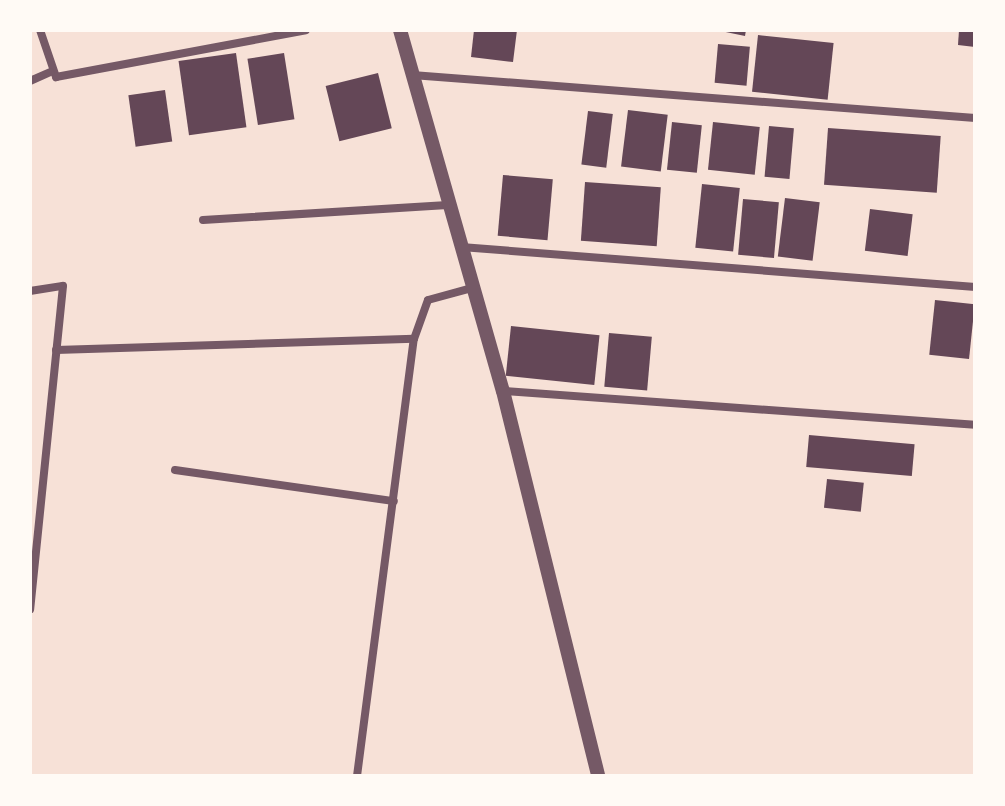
<!DOCTYPE html>
<html>
<head>
<meta charset="utf-8">
<style>
	body { margin:0 }
	#map { position:relative; width:1005px; height:806px; overflow:hidden; background:#f7e1d7; font-family:"Noto Sans",sans-serif }
	div>[style] { position:absolute }
	.building>* { inset:0; background:#644757; transform-origin:0 0 }
	.minor>* { height:8px; margin:-4px; padding:0 4px; transform-origin:4px; border-radius:4px; background:#755966 }
	.tertiary>* { height:14px; margin:-7px; padding:0 7px; transform-origin:7px; border-radius:7px; background:#755966 }
	span { translate:-50% -50%; white-space:nowrap; text-align:center; line-height:1.15; -webkit-text-stroke:8px #fffaf5; paint-order:stroke }
	.frame { position:absolute; inset:0; border:32px solid #fffaf5; pointer-events:none }
</style>
</head>
<body>
<div id="map">
	<div class="building">
		<i style="clip-path:polygon(474px 30px,517px 30px,513px 62px,471px 57px)"></i>
		<i style="clip-path:polygon(716px 30px,746px 30px,745px 36px)"></i>
		<i style="clip-path:polygon(959px 30px,975px 30px,975px 47px,958px 45px)"></i>
		<i style="left:758px;top:35px;width:76px;height:57px;rotate:6deg"></i>
		<i style="left:718px;top:44px;width:32px;height:39px;rotate:5deg"></i>
		<i style="left:236px;top:53px;width:75px;height:58px;rotate:82deg"></i>
		<i style="left:284px;top:53px;width:67px;height:37px;rotate:81deg"></i>
		<i style="left:378px;top:73px;width:57px;height:54px;rotate:76deg"></i>
		<i style="left:165px;top:90px;width:52px;height:37px;rotate:82deg"></i>
		<i style="left:628px;top:110px;width:40px;height:57px;rotate:7deg"></i>
		<i style="left:588px;top:111px;width:25px;height:54px;rotate:7deg"></i>
		<i style="left:672px;top:122px;width:30px;height:48px;rotate:6deg"></i>
		<i style="left:713px;top:122px;width:47px;height:48px;rotate:6deg"></i>
		<i style="left:769px;top:126px;width:25px;height:51px;rotate:5deg"></i>
		<i style="left:828px;top:128px;width:113px;height:57px;rotate:4deg"></i>
		<i style="left:503px;top:175px;width:50px;height:61px;rotate:5deg"></i>
		<i style="left:585px;top:182px;width:76px;height:59px;rotate:4deg"></i>
		<i style="left:702px;top:184px;width:38px;height:64px;rotate:6deg"></i>
		<i style="left:785px;top:198px;width:35px;height:59px;rotate:7deg"></i>
		<i style="left:743px;top:199px;width:36px;height:56px;rotate:5deg"></i>
		<i style="left:870px;top:209px;width:43px;height:42px;rotate:7deg"></i>
		<i style="left:935px;top:300px;width:40px;height:55px;rotate:6deg"></i>
		<i style="left:511px;top:326px;width:89px;height:50px;rotate:6deg"></i>
		<i style="left:609px;top:333px;width:43px;height:54px;rotate:5deg"></i>
		<i style="left:809px;top:435px;width:106px;height:32px;rotate:5deg"></i>
		<i style="left:827px;top:479px;width:37px;height:29px;rotate:6deg"></i>
	</div>
	<div class="minor">
		<i style="left:40px;top:30px;width:50px;rotate:71.2deg"></i>
		<i style="left:56px;top:77px;width:254px;rotate:-10.6deg"></i>
		<i style="left:412px;top:75px;width:565px;rotate:4.37deg"></i>
		<i style="left:30px;top:81px;width:22px;rotate:-24deg"></i>
		<i style="left:203px;top:220px;width:245px;rotate:-3.5deg"></i>
		<i style="left:461px;top:247px;width:516px;rotate:4.45deg"></i>
		<i style="left:30px;top:291px;width:33px;rotate:-9deg"></i>
		<i style="left:63px;top:286px;width:325px;rotate:95.8deg"></i>
		<i style="left:56px;top:350px;width:358px;rotate:-1.8deg"></i>
		<i style="left:503px;top:391px;width:473px;rotate:4.1deg"></i>
		<i style="left:175px;top:470px;width:221px;rotate:8.1deg"></i>
		<i style="left:357px;top:776px;width:441px;rotate:-82.6deg"></i>
		<i style="left:414px;top:339px;width:41px;rotate:-70.3deg"></i>
		<i style="left:428px;top:300px;width:46px;rotate:-15.3deg"></i>
	</div>
	<div class="tertiary">
		<i style="left:400px;top:30px;width:375px;rotate:74.1deg"></i>
		<i style="left:503px;top:391px;width:397px;rotate:76.1deg"></i>
	</div>
	<div class="frame"></div>
</div>
</body>
</html>
